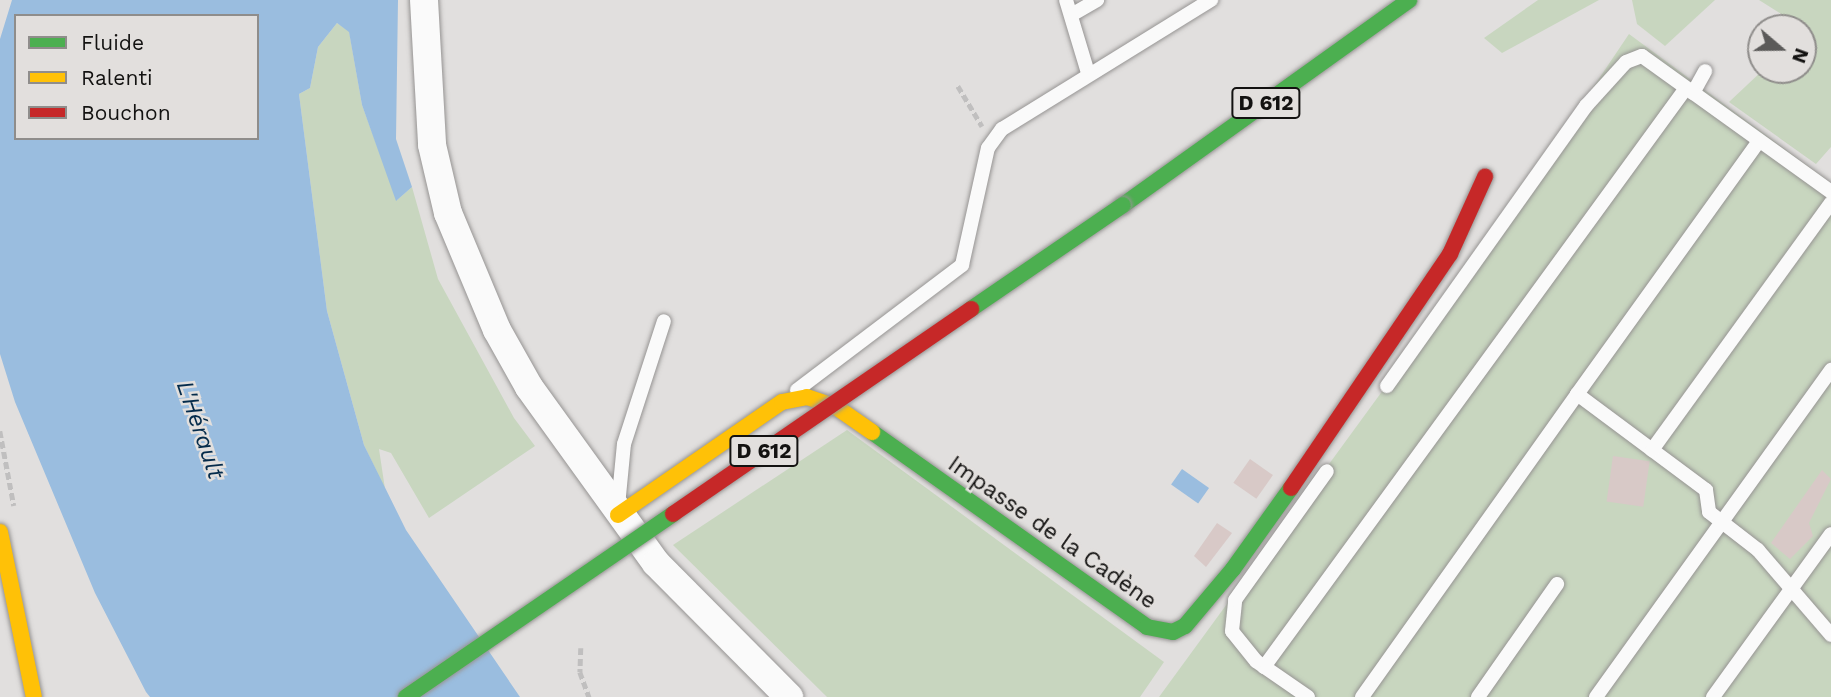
<!DOCTYPE html>
<html>
<head>
<meta charset="utf-8">
<style>
	body { margin:0 }
	#map { position:relative; width:1831px; height:697px; overflow:hidden; background:#e1dfde; font-family:"Work Sans",sans-serif }
	div>[style] { position:absolute }
	.green>* { inset:0; background:#c8d6bf }
	.water>* { inset:0; background:#9abddf; transform-origin:0 0 }
	.building>* { inset:0; background:#d8c9c7; transform-origin:0 0 }
	.path>* { height:4.5px; margin-top:-2.25px; transform-origin:0; background:repeating-linear-gradient(90deg,#c0bfbf 0 7px,transparent 0 10.5px) }
	.roads { filter:drop-shadow(0 0 2px #969493) drop-shadow(0 0 2px #969493) }
	.lane>* { height:14px; margin:-7px; padding:0 7px; transform-origin:7px; border-radius:7px; background:#fafafa }
	.street>* { height:28px; margin:-14px; padding:0 14px; transform-origin:14px; border-radius:14px; background:#fafafa }
	.fast>* { height:16px; margin:-8px; padding:0 8px; transform-origin:8px; border-radius:8px; background:#4caf50 }
	.slow>* { height:16px; margin:-8px; padding:0 8px; transform-origin:8px; border-radius:8px; background:#ffc107 }
	.jam>* { height:16px; margin:-8px; padding:0 8px; transform-origin:8px; border-radius:8px; background:#c62828 }
	.bridges { filter:drop-shadow(0 0 2px #969493) drop-shadow(0 0 2px #969493) }
	.fast-bridge>* { height:16px; margin:-8px; padding:0 8px; transform-origin:8px; border-radius:8px; background:#4caf50 }
	.jam-bridge>* { height:16px; margin:-8px; padding:0 8px; transform-origin:8px; border-radius:8px; background:#c62828 }
	span { translate:-50% -50%; white-space:nowrap; text-align:center; line-height:1.15; -webkit-text-stroke:5px #e2dfdd; paint-order:stroke }
	.shield-label span { padding:2px 5px; background:#e2dfdd; border:2px solid; border-radius:5px; -webkit-text-stroke-width:0 }
	.shield-label { font-size:21px; color:#131211; font-weight:700 }
	.street-label { font-size:23px; color:#131211 }
	.water-label { font-size:24px; color:#042b4b; font-style:italic }
	.legend { position:absolute; left:14px; top:14px; width:245px; height:126px; box-sizing:border-box; background:#e2dfdd; border:2px solid #8f8d8b; margin:0; padding:9px 12px; list-style:none; font-size:21px; color:#131211 }
	.legend li { display:flex; align-items:center; gap:14px; height:35px }
	.legend b { width:35px; border:2px solid #8f8d8b }
	.north { position:absolute; left:1747px; top:14px; width:70px; height:70px; box-sizing:border-box; background:#e2dfdd; border:2px solid #8f8d8b; border-radius:50%; rotate:110deg; font-size:19px; font-weight:700; line-height:28px; text-align:center; color:#131211 }
	.north::after { content:''; display:block; margin:auto; width:24px; height:32px; background:#5b5a59; clip-path:polygon(50% 0,100% 100%,50% 72%,0 100%) }
</style>
</head>
<body>
<div id="map">
	<div class="green">
		<i style="clip-path:polygon(1538px 0,1599px 0,1502px 53px,1484px 38px)"></i>
		<i style="clip-path:polygon(1632px 0,1715px 0,1665px 46px,1637px 24px)"></i>
		<i style="clip-path:polygon(1759px 0,1831px 0,1831px 147px,1816px 164px,1729px 102px,1763px 70px,1803px 70px,1803px 28px)"></i>
		<i style="clip-path:polygon(337px 23px,349px 31px,362px 105px,397px 200px,412px 187px,438px 279px,514px 418px,535px 446px,429px 518px,391px 453px,379px 449px,385px 489px,364px 445px,327px 311px,299px 94px,310px 88px,318px 47px)"></i>
		<i style="clip-path:polygon(1629px 34px,1831px 183px,1831px 697px,1159px 697px,1459px 286px)"></i>
		<i style="clip-path:polygon(847px 430px,1164px 662px,1140px 697px,827px 697px,673px 545px)"></i>
	</div>
	<div class="water">
		<i style="clip-path:polygon(evenodd,12px 0,398px 0,396px 139px,412px 187px,396px 201px,362px 105px,349px 32px,337px 23px,318px 47px,310px 88px,299px 94px,327px 311px,364px 445px,406px 530px,520px 697px,150px 697px,146px 692px,95px 593px,15px 402px,0 354px,0 39px,12px 0,16px 16px,257px 16px,257px 138px,16px 138px,16px 16px)"></i>
		<i style="left:1182px;top:469px;width:33px;height:19px;rotate:35deg"></i>
	</div>
	<div class="building">
		<i style="left:1613px;top:456px;width:37px;height:46px;rotate:8deg"></i>
		<i style="left:1250px;top:459px;width:28px;height:29px;rotate:35deg"></i>
		<i style="clip-path:polygon(1822px 470px,1831px 479px,1809px 523px,1813px 536px,1790px 559px,1771px 543px)"></i>
		<i style="clip-path:polygon(1217px 523px,1232px 533px,1206px 567px,1194px 556px)"></i>
	</div>
	<div class="path">
		<i style="left:958px;top:86px;width:47px;rotate:59deg"></i>
		<i style="left:0;top:431px;width:76px;rotate:79.4deg"></i>
		<i style="left:581px;top:648px;width:24px;rotate:92deg"></i>
		<i style="left:580px;top:672px;width:27px;rotate:70deg"></i>
	</div>
	<div class="roads">
		<div class="lane">
			<i style="left:1066px;top:0;width:76px;rotate:73.2deg"></i>
			<i style="left:1073px;top:14px;width:28px;rotate:-30deg"></i>
			<i style="left:1693px;top:93px;width:25px;rotate:-61deg"></i>
			<i style="left:1759px;top:141px;width:312px;rotate:125.7deg"></i>
			<i style="left:1577px;top:394px;width:161px;rotate:36.7deg"></i>
			<i style="left:1706px;top:490px;width:22px;rotate:82deg"></i>
			<i style="left:1709px;top:512px;width:62px;rotate:37.8deg"></i>
			<i style="left:1758px;top:550px;width:112px;rotate:49.3deg"></i>
			<i style="left:1387px;top:386px;width:344px;rotate:-54.6deg"></i>
			<i style="left:1586px;top:106px;width:59px;rotate:-47.7deg"></i>
			<i style="left:1626px;top:62px;width:17px;rotate:-21deg"></i>
			<i style="left:1642px;top:56px;width:233px;rotate:35.7deg"></i>
			<i style="left:797px;top:390px;width:207px;rotate:-37.1deg"></i>
			<i style="left:962px;top:265px;width:120px;rotate:-77.5deg"></i>
			<i style="left:988px;top:148px;width:24px;rotate:-54deg"></i>
			<i style="left:1002px;top:129px;width:246px;rotate:-31.7deg"></i>
			<i style="left:1652px;top:450px;width:305px;rotate:-54.1deg"></i>
			<i style="left:618px;top:506px;width:62px;rotate:-84.5deg"></i>
			<i style="left:624px;top:444px;width:129px;rotate:-72deg"></i>
			<i style="left:1264px;top:667px;width:716px;rotate:-53.91deg"></i>
			<i style="left:1308px;top:697px;width:63px;rotate:-145.3deg"></i>
			<i style="left:1256px;top:661px;width:38px;rotate:-129deg"></i>
			<i style="left:1232px;top:631px;width:31px;rotate:-84deg"></i>
			<i style="left:1235px;top:600px;width:158px;rotate:-54.5deg"></i>
			<i style="left:1362px;top:697px;width:372px;rotate:-54.6deg"></i>
			<i style="left:1478px;top:697px;width:138px;rotate:-55deg"></i>
			<i style="left:1596px;top:697px;width:403px;rotate:-54.3deg"></i>
			<i style="left:1713px;top:697px;width:201px;rotate:-54.1deg"></i>
		</div>
		<div class="street">
			<i style="left:424px;top:0;width:145px;rotate:86.8deg"></i>
			<i style="left:432px;top:145px;width:70px;rotate:76.8deg"></i>
			<i style="left:448px;top:213px;width:127px;rotate:67.3deg"></i>
			<i style="left:497px;top:330px;width:65px;rotate:60.7deg"></i>
			<i style="left:529px;top:387px;width:217px;rotate:54.2deg"></i>
			<i style="left:656px;top:563px;width:189px;rotate:45.2deg"></i>
		</div>
		<div class="fast">
			<i style="left:1123px;top:205px;width:352px;rotate:-35.6deg"></i>
			<i style="left:872px;top:432px;width:337px;rotate:35.3deg"></i>
			<i style="left:1147px;top:627px;width:26px;rotate:11deg"></i>
			<i style="left:1173px;top:632px;width:13px;rotate:-27deg"></i>
			<i style="left:1185px;top:626px;width:75px;rotate:-49.9deg"></i>
			<i style="left:1233px;top:569px;width:100px;rotate:-54.4deg"></i>
		</div>
		<div class="slow">
			<i style="left:618px;top:515px;width:199px;rotate:-34.6deg"></i>
			<i style="left:782px;top:402px;width:25px;rotate:-11deg"></i>
			<i style="left:807px;top:397px;width:31px;rotate:19deg"></i>
			<i style="left:836px;top:407px;width:44px;rotate:34.8deg"></i>
			<i style="left:0;top:532px;width:168px;rotate:78.4deg"></i>
		</div>
		<div class="jam">
			<i style="left:1291px;top:488px;width:283px;rotate:-55.8deg"></i>
			<i style="left:1450px;top:254px;width:85px;rotate:-65.6deg"></i>
		</div>
	</div>
	<div class="bridges">
		<div class="fast-bridge">
			<i style="left:971px;top:309px;width:184px;rotate:-34.4deg"></i>
			<i style="left:406px;top:697px;width:324px;rotate:-34.4deg"></i>
		</div>
		<div class="jam-bridge">
			<i style="left:673px;top:514px;width:362px;rotate:-34.5deg"></i>
		</div>
	</div>
	<div class="shield-label">
		<span style="left:1266px;top:103px">D 612</span>
		<span style="left:764px;top:451px">D 612</span>
	</div>
	<div class="street-label">
		<span style="left:1052px;top:533px;rotate:35deg">Impasse de la Cadène</span>
	</div>
	<div class="water-label">
		<span style="left:200px;top:430px;rotate:71deg">L'Hérault</span>
	</div>
	<ul class="legend">
	<li><b style="height:9px;background:#4caf50"></b>Fluide</li>
	<li><b style="height:9px;background:#ffc107"></b>Ralenti</li>
	<li><b style="height:9px;background:#c62828"></b>Bouchon</li>
	</ul>
	<div class="north">N</div>
</div>
</body>
</html>
